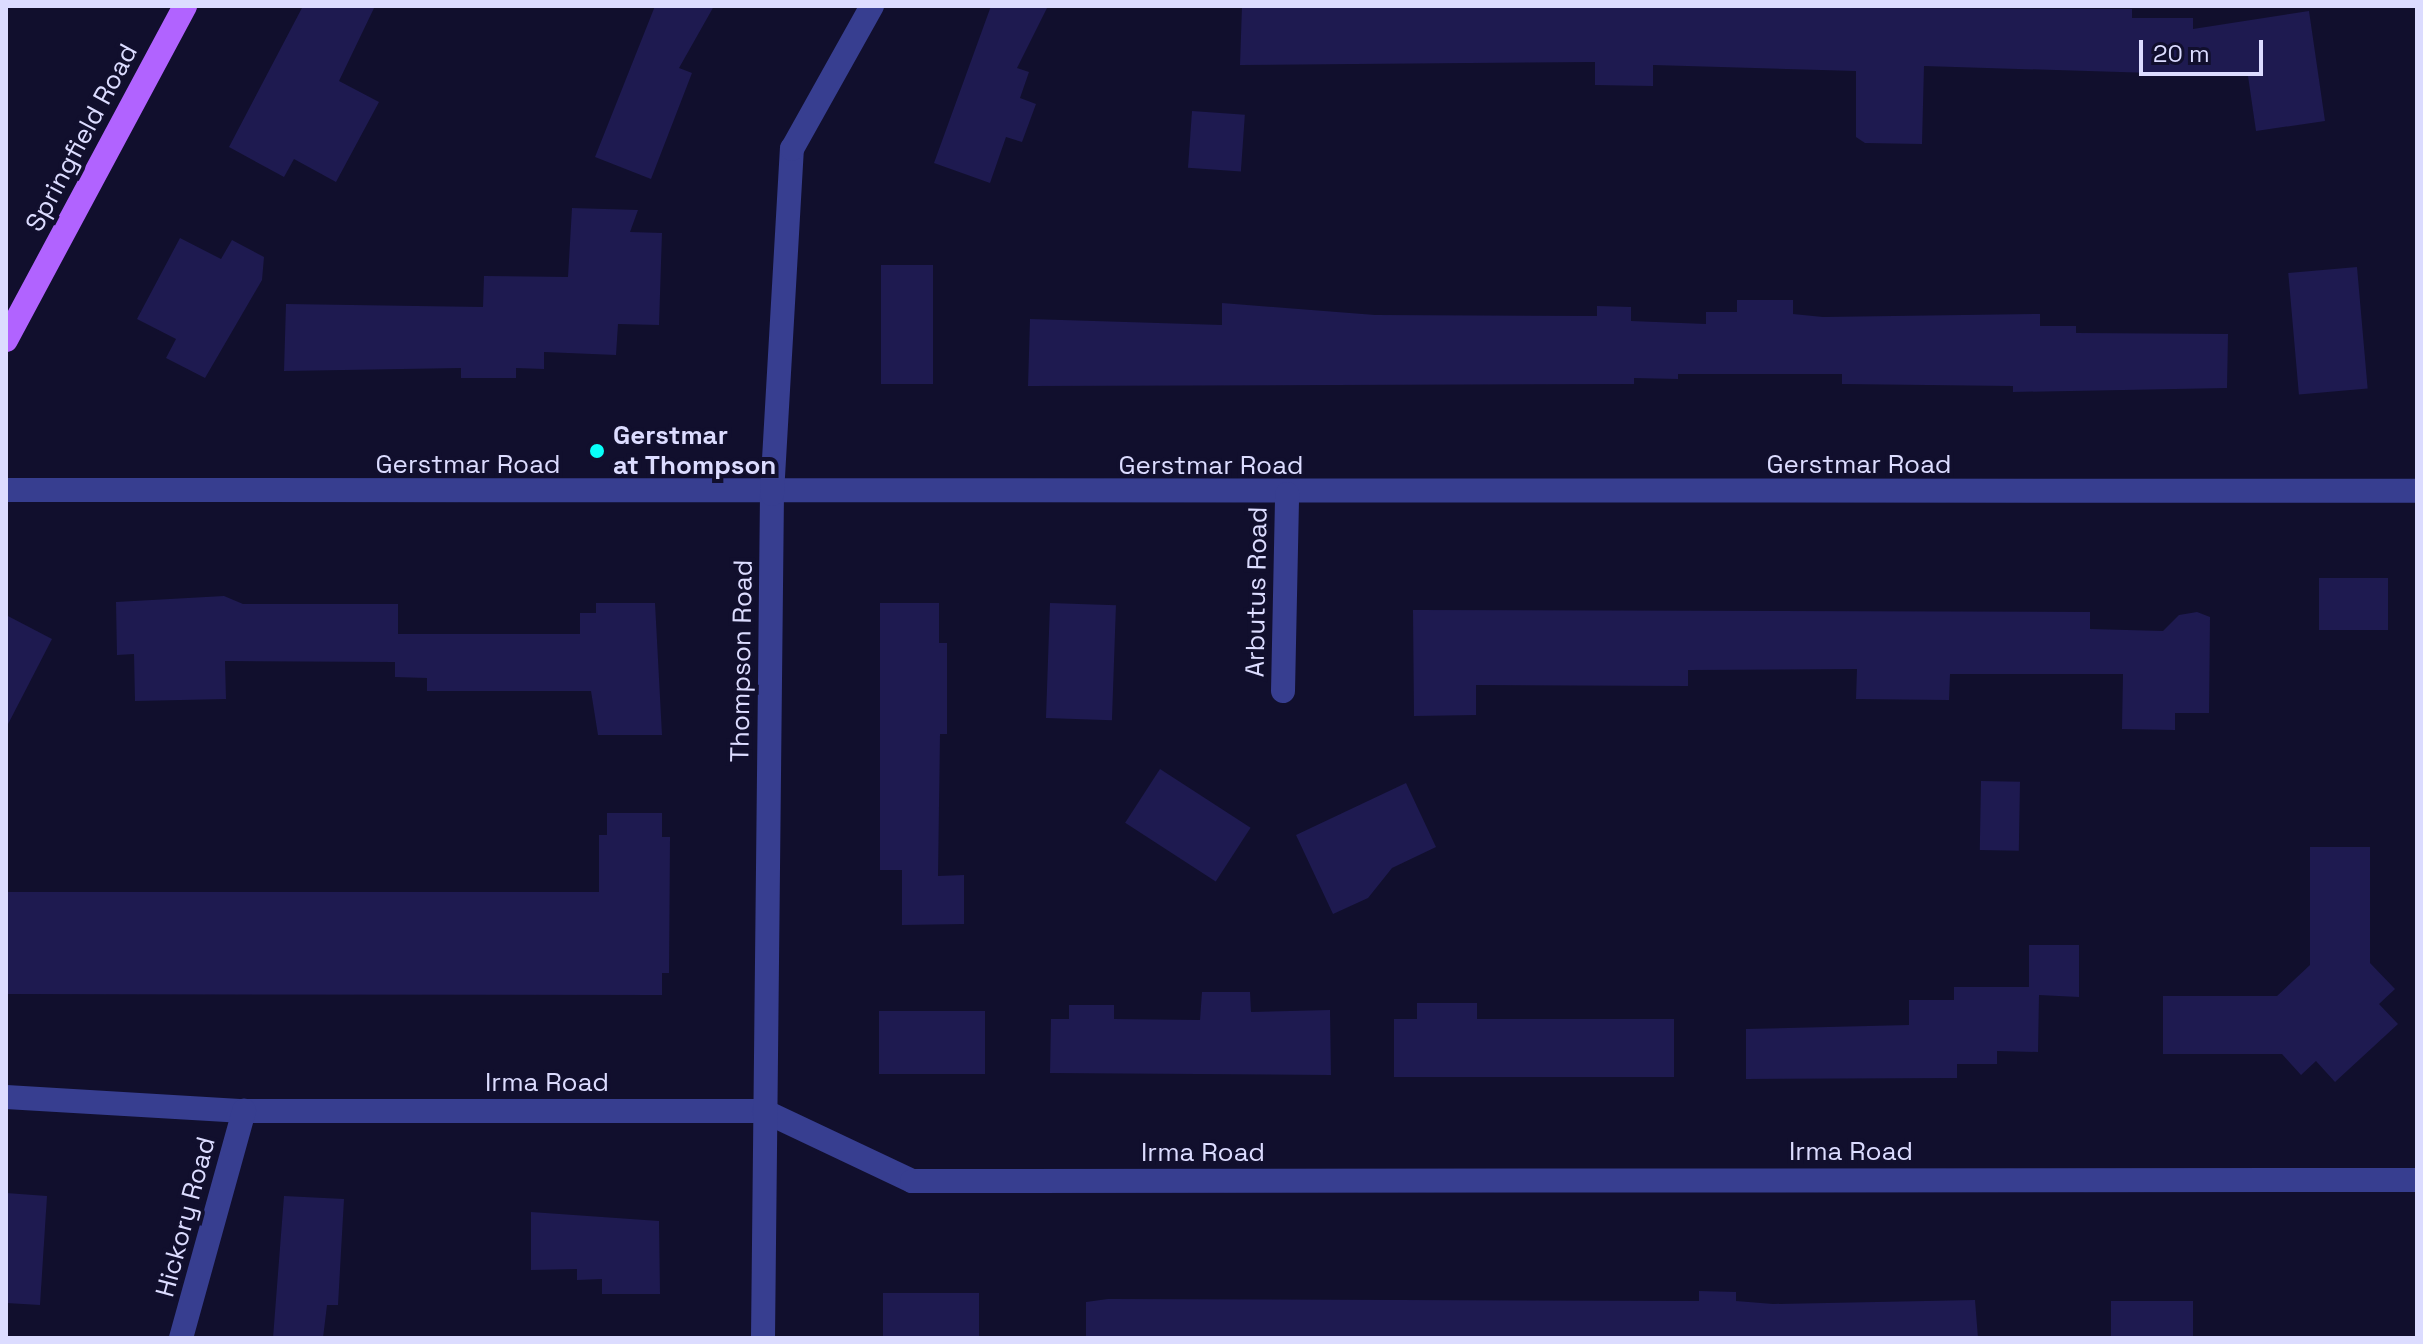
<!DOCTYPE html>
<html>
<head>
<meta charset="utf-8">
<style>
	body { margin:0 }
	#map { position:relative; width:2423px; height:1344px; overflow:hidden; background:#110f2d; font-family:"Space Grotesk",sans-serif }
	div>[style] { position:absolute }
	.building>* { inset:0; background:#1e1a50; transform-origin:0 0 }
	.minor>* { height:24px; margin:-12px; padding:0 12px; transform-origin:12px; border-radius:12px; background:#373e90 }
	.major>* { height:24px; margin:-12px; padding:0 12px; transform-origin:12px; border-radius:12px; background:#b163ff }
	.dots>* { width:22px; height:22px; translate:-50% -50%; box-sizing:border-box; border:4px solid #110f2d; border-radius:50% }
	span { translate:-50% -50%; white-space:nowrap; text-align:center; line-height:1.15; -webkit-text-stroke:8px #110f2d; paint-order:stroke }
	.street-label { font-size:26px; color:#dcdcff }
	.poi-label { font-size:26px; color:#dcdcff; font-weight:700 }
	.left { translate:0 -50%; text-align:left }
	.frame { position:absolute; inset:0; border:8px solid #dcdcff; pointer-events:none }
	.scale { position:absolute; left:2139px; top:40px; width:124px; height:36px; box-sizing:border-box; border:4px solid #dcdcff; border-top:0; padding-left:10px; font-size:24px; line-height:28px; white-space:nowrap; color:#dcdcff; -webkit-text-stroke:6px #110f2d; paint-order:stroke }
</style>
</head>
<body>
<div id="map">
	<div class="building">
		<i style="clip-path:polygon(303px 6px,375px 6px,339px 81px,379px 102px,336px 182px,294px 159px,284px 177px,229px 147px)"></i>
		<i style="clip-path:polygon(655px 6px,714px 6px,679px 68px,692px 73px,651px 179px,595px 157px)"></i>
		<i style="clip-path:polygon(991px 6px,1048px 6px,1017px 68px,1029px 72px,1020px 98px,1036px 104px,1022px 142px,1006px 137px,990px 183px,934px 163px)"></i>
		<i style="clip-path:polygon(1242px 6px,2132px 9px,2132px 18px,2193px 18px,2193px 29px,2309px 11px,2325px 121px,2256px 131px,2248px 76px,1924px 66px,1922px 144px,1865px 143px,1856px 137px,1856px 71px,1653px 65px,1653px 86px,1595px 85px,1595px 62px,1240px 65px)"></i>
		<i style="left:1192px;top:111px;width:53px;height:57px;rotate:4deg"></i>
		<i style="clip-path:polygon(572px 208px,638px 210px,630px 232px,662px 233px,659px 325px,618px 324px,616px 355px,544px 352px,544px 369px,516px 368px,516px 378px,461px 378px,461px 368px,284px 371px,286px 304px,483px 307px,484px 276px,568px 277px)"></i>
		<i style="clip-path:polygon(180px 238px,221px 259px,232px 240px,264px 257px,262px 280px,205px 378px,166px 358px,176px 339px,137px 319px)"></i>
		<i style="left:881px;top:265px;width:52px;height:119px"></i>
		<i style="left:2357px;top:267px;width:122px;height:69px;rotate:85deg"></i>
		<i style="clip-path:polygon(1737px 300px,1793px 300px,1793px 314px,1823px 317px,2040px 314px,2040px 326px,2076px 326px,2076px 333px,2228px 334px,2227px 388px,2013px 392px,2013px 386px,1842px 384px,1842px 374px,1678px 374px,1678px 379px,1634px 378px,1634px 384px,1028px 386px,1030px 319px,1222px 325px,1222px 303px,1375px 315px,1597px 316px,1597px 306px,1631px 307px,1631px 321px,1706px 324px,1706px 312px,1737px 312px)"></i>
		<i style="left:2319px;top:578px;width:69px;height:52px"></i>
		<i style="clip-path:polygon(224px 596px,243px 604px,398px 604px,398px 634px,580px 634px,580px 613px,596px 613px,596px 603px,655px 603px,662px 735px,598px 735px,591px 691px,427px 691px,427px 678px,395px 677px,395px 662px,225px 661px,226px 699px,135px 701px,134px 654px,117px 655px,116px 602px)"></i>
		<i style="clip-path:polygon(880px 603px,939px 603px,939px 643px,947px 643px,947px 734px,940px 734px,938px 876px,964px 875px,964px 924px,902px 925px,902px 870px,880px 870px)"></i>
		<i style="left:1050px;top:603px;width:66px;height:115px;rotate:2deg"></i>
		<i style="clip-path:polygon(1413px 610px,2090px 612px,2090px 629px,2163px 631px,2179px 615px,2197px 612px,2210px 617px,2209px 713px,2175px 713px,2175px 730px,2122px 729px,2123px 674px,1950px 674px,1949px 700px,1856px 699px,1857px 669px,1688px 670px,1688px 686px,1476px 685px,1476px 715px,1414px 716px)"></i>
		<i style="clip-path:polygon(6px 615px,52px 639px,6px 728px)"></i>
		<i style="left:1160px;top:769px;width:108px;height:64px;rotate:33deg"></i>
		<i style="left:1981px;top:781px;width:39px;height:69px;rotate:1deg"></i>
		<i style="clip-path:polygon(1406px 783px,1436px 847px,1392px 868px,1368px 898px,1333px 914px,1296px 835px)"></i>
		<i style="clip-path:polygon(607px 813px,662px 813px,662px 837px,670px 837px,669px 973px,662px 973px,662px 995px,6px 994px,6px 892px,599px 892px,599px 835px,607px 835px)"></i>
		<i style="clip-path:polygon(2310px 847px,2370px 847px,2370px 963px,2395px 989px,2379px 1004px,2398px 1024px,2335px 1082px,2316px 1061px,2301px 1075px,2282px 1054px,2163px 1054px,2163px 996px,2277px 996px,2310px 965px)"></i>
		<i style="clip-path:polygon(2029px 945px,2079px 945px,2079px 997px,2039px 995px,2038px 1052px,1997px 1051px,1997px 1064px,1957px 1064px,1957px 1078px,1746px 1079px,1746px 1029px,1909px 1025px,1909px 1000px,1954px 1000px,1954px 987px,2029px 987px)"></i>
		<i style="clip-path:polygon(1202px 992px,1250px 992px,1251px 1012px,1330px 1010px,1331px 1075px,1050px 1073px,1051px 1019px,1069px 1019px,1069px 1005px,1114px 1005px,1114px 1019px,1200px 1020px)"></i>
		<i style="clip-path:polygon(1417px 1003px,1477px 1003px,1477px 1019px,1674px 1019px,1674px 1077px,1394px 1077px,1394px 1019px,1417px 1019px)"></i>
		<i style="left:985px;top:1011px;width:63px;height:106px;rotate:90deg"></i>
		<i style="clip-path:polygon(6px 1193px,47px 1196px,40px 1305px,6px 1303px)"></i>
		<i style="clip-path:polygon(284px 1196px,344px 1199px,338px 1305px,327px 1305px,323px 1338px,273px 1338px)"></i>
		<i style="clip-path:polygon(531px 1212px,659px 1221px,660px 1294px,602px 1294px,602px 1279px,577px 1280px,577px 1269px,531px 1270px)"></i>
		<i style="clip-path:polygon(1699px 1291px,1736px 1292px,1736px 1301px,1773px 1304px,1975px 1300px,1978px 1338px,1086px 1338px,1086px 1302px,1108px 1299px,1699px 1301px)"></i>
		<i style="left:883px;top:1293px;width:96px;height:45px"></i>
		<i style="left:2193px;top:1301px;width:37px;height:82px;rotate:90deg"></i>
	</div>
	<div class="minor">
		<i style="left:6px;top:490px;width:2411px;rotate:0.02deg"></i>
		<i style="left:1283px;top:691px;width:197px;rotate:-88.8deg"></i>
		<i style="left:6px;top:1097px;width:238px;rotate:3.4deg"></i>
		<i style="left:244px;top:1111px;width:520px"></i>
		<i style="left:764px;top:1111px;width:164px;rotate:25.3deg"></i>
		<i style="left:912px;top:1181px;width:1505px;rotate:-0.04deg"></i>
		<i style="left:181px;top:1338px;width:236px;rotate:-74.5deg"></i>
		<i style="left:763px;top:1338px;width:844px;rotate:-89.39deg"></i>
		<i style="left:772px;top:494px;width:346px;rotate:-86.7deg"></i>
		<i style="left:792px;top:149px;width:164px;rotate:-60.8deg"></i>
	</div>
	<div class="major">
		<i style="left:6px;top:340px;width:379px;rotate:-61.8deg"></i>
	</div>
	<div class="dots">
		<i style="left:597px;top:451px;background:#08fff9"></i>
	</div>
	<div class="street-label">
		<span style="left:82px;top:138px;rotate:-62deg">Springfield Road</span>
		<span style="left:468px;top:465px">Gerstmar Road</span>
		<span style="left:1859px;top:465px">Gerstmar Road</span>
		<span style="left:1211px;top:466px">Gerstmar Road</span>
		<span style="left:1257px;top:592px;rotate:-89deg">Arbutus Road</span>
		<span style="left:742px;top:661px;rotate:-89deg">Thompson Road</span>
		<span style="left:547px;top:1083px">Irma Road</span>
		<span style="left:1851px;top:1152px">Irma Road</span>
		<span style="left:1203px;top:1153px">Irma Road</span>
		<span style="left:186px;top:1217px;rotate:-75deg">Hickory Road</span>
	</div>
	<div class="poi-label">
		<span class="left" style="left:613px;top:451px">Gerstmar<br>at Thompson</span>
	</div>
	<div class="frame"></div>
	<div class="scale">20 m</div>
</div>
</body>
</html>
